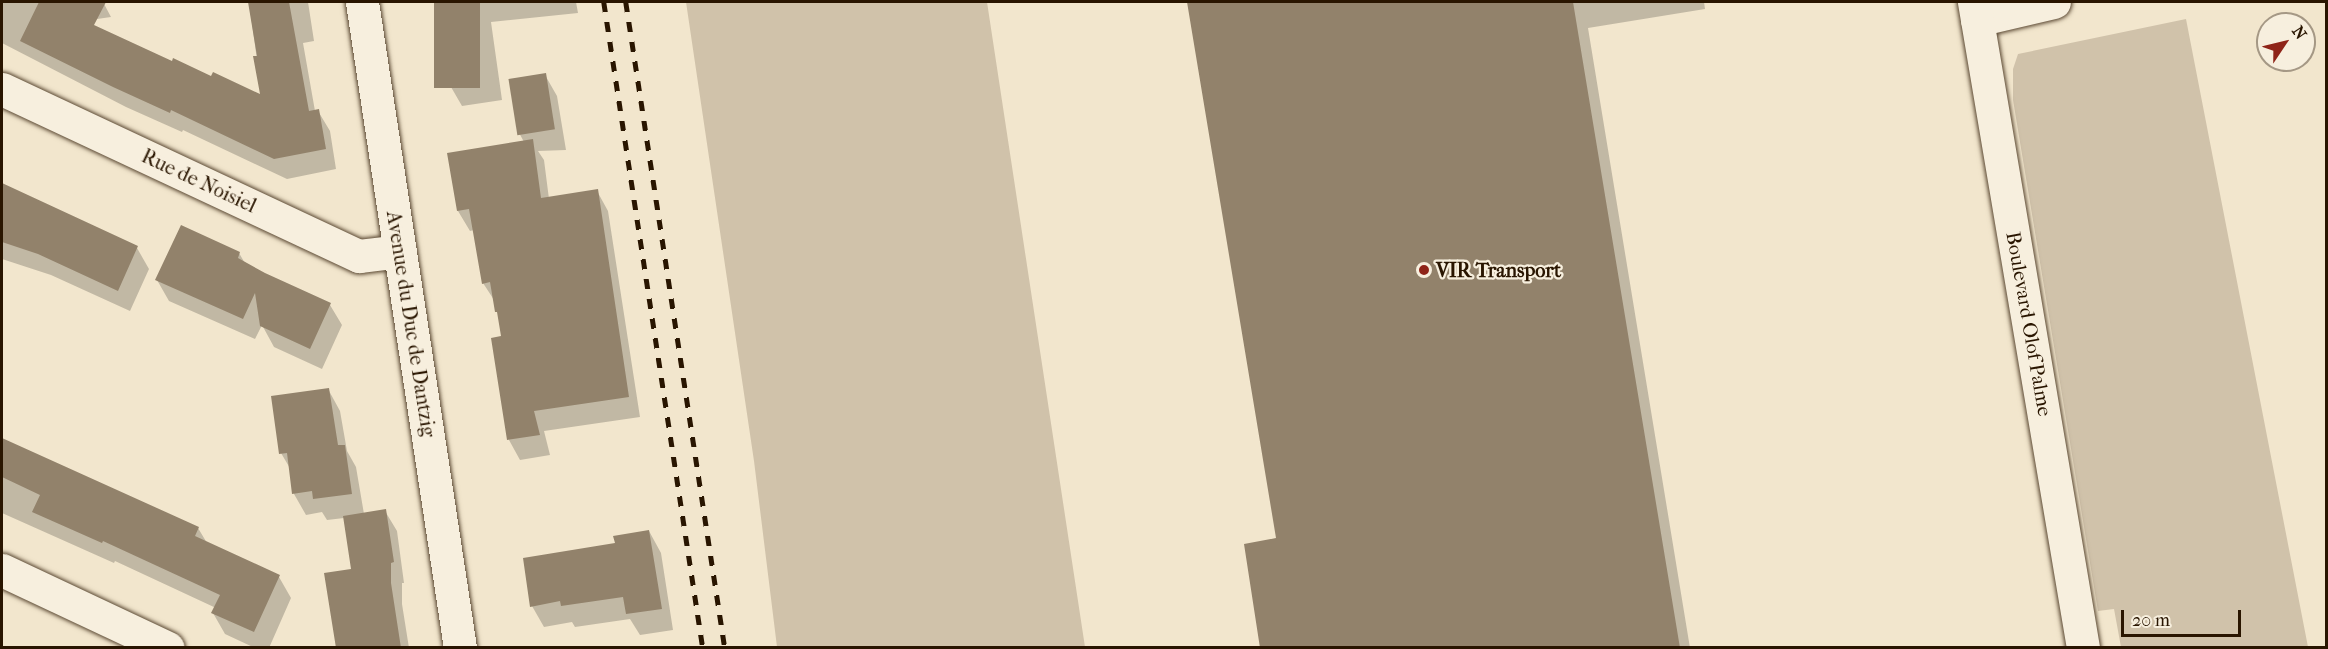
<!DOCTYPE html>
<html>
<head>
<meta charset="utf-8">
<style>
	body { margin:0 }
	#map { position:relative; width:2328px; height:649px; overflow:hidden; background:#f2e6cd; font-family:"IM FELL French Canon",serif }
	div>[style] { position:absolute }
	.green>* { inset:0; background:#d0c2aa }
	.shadow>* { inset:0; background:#0003 }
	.building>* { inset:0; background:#92826b; transform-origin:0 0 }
	.roads { filter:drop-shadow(0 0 2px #5b4933) drop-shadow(0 0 2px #5b4933) }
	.minor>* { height:33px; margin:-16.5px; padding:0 16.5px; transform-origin:16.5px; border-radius:16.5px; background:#f7efde }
	.tertiary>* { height:33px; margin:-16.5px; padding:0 16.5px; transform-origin:16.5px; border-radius:16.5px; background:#f7efde }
	.rail>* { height:4.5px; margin-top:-2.25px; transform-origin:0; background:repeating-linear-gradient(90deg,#291500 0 10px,transparent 0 20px) }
	.dots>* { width:16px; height:16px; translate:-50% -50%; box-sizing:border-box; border:3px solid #f7efde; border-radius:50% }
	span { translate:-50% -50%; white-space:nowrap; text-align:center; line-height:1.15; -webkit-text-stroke:4.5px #f7efde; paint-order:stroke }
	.street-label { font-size:20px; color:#291500 }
	.poi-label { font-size:20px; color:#291500; font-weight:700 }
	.left { translate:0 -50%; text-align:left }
	.frame { position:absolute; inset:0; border:3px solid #291500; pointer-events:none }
	.north { position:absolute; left:2256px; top:12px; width:60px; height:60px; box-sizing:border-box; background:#f7efde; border:2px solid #a59885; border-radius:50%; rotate:55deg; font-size:16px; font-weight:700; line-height:24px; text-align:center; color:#291500 }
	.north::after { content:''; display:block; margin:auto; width:21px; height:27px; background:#8f2418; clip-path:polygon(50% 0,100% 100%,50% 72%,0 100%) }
	.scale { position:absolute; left:2121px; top:610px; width:120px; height:27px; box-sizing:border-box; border:3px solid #291500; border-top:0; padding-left:8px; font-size:18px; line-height:21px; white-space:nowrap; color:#291500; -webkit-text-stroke:4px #f7efde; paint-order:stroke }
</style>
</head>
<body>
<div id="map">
	<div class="green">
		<i style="clip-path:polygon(686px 2px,987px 2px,1085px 647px,777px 647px,754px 461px)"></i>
		<i style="clip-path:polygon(2186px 19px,2308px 647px,2121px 647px,2114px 609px,2098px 611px,2013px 100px,2013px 69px,2018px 54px)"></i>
	</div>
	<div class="shadow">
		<i style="clip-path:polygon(2px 2px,103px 2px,111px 17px,83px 21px,175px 64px,262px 96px,249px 2px,308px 2px,314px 41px,303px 43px,315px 111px,318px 111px,330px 131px,336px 169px,287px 179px,183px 130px,182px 132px,126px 107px,2px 43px)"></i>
		<i style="clip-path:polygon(435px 2px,576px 2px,578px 13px,491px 22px,502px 100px,462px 106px,451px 87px,445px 68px)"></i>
		<i style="clip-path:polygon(1188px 2px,1704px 2px,1705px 9px,1588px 28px,1690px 648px,1262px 648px,1278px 539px)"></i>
		<i style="clip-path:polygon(545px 75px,557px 96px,566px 150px,538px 151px,544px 160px,549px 199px,597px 191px,608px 211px,640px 417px,544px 431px,550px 455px,520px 460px,509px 440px,503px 338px,496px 303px,483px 283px,474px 230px,470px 231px,458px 211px,449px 154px,524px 142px,517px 129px)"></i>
		<i style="clip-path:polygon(2px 184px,137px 248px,149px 269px,130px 311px,51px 275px,2px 259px)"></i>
		<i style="clip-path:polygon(239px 253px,246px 265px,330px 305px,342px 325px,322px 369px,274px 347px,262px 325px,255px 339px,169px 301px,157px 280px)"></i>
		<i style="clip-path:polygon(328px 389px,340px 411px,347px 451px,356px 467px,364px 514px,385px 511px,397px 531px,404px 583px,402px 583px,402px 604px,409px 648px,338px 648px,352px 570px,344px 518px,327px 520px,322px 512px,306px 515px,294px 494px,291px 470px,281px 453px)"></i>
		<i style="clip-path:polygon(2px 439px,198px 528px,207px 543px,279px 577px,291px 598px,269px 648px,255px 648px,225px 634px,213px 613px,216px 608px,115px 561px,114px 563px,2px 513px)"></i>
		<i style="clip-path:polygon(649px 531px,661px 553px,673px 630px,640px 635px,630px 619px,575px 627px,572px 622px,544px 627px,532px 606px,616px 544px)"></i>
	</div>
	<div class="building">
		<i style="clip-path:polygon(39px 2px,106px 2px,94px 25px,172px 61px,173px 58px,211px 76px,213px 72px,260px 94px,253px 56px,257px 56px,248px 2px,289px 2px,309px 111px,319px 109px,326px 149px,274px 159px,171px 110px,170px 113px,113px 87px,20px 41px)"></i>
		<i style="left:434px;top:2px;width:46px;height:86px"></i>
		<i style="clip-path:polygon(1187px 2px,1573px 2px,1680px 648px,1260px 648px,1244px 544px,1276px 538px)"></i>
		<i style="left:546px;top:73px;width:57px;height:38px;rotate:81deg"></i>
		<i style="clip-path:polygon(533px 139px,541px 198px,598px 189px,629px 397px,534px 411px,540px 435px,507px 440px,491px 338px,501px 336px,497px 312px,495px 312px,490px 282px,482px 284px,469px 209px,457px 211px,447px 153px)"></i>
		<i style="clip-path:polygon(2px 183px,138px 246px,118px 291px,38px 254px,2px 242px)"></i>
		<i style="clip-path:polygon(181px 225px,240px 252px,238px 258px,265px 273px,331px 303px,310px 349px,260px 326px,255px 293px,243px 319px,155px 280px)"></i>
		<i style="clip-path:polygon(329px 388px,338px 445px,345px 445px,352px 494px,313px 499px,312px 491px,292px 494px,287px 453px,279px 454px,271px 396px)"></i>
		<i style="clip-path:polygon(2px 438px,199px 527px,195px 536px,280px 575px,254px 632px,211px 613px,220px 595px,103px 541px,102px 543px,32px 512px,40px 495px,2px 477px)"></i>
		<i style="clip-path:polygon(386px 509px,394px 562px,391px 563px,391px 583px,401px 648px,336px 648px,324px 573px,351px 569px,343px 516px)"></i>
		<i style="clip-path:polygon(649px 530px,662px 609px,626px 614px,623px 597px,561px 606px,560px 601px,530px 607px,523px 558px,615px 543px,613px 536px)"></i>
	</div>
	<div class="roads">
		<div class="minor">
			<i style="left:362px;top:2px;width:653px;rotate:81.37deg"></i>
			<i style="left:1977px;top:20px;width:79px;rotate:-13.2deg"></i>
			<i style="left:2px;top:89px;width:394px;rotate:25.1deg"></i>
			<i style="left:359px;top:256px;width:41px;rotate:-7deg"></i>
			<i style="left:2px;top:570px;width:183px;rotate:25.2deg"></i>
		</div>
		<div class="tertiary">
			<i style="left:1974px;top:2px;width:655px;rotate:80.42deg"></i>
		</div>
	</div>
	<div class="rail">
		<i style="left:604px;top:2px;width:654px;rotate:81.29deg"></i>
		<i style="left:626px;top:2px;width:654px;rotate:81.29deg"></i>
	</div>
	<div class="dots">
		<i style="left:1424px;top:270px;background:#8f2418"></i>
	</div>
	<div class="street-label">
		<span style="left:199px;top:181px;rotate:25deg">Rue de Noisiel</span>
		<span style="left:411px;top:324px;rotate:81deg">Avenue du Duc de Dantzig</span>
		<span style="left:2029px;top:324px;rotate:80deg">Boulevard Olof Palme</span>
	</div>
	<div class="poi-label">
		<span class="left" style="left:1436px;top:270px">VIR Transport</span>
	</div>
	<div class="frame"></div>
	<div class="north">N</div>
	<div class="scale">20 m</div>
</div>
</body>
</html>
